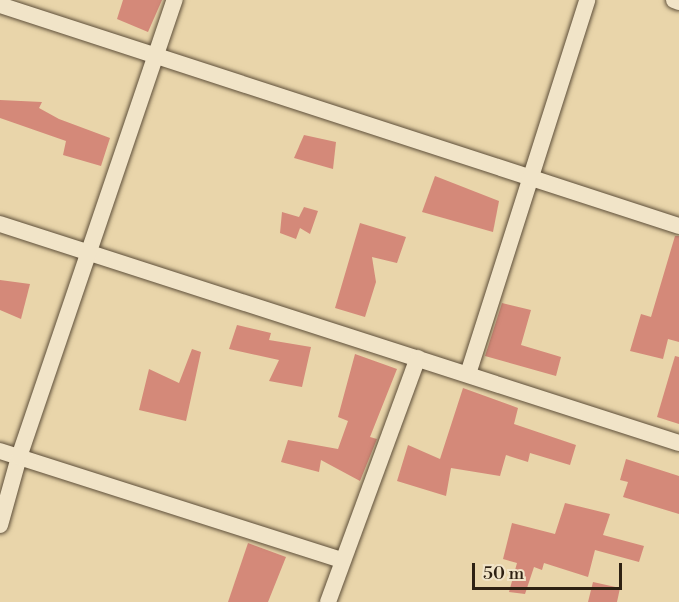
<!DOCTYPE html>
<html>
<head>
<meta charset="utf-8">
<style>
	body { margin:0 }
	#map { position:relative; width:679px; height:602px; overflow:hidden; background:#e9d5aa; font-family:"Libre Bodoni",serif }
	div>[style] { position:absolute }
	.building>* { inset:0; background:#d48979 }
	.roads { filter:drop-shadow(0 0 2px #5d4e39) drop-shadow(0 0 2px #5d4e39) }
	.street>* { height:16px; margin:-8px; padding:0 8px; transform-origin:8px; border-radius:8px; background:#f1e4c8 }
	span { translate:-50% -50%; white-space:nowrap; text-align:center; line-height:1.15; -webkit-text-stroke:4.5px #f1e4c8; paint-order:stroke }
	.scale { position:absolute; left:472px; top:563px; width:150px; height:27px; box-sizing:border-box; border:3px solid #2e2113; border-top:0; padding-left:8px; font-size:18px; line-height:21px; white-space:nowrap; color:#2e2113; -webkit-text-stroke:4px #f1e4c8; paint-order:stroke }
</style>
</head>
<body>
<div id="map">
	<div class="building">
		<i style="clip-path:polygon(123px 0,162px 0,148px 32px,117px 19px)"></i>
		<i style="clip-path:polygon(0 100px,42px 102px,39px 108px,59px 119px,110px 138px,101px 166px,63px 155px,66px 141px,0 118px)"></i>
		<i style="clip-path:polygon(304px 135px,336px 142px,333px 169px,294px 158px)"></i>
		<i style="clip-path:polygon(435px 176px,499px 201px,493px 232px,422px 212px)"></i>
		<i style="clip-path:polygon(304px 207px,318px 211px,310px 234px,300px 228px,296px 239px,280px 233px,282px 212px,299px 217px)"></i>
		<i style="clip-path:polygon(360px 223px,406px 237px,397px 263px,372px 257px,376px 282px,365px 317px,335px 308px)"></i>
		<i style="clip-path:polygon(675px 236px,679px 236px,679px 342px,668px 339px,663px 359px,630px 351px,641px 314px,651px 317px)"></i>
		<i style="clip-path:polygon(0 280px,30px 284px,21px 319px,0 310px)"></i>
		<i style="clip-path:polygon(502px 303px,531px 310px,521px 345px,561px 357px,556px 376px,485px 356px)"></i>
		<i style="clip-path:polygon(237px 325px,271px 333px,269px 340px,311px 347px,302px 387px,269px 381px,279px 360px,229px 349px)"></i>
		<i style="clip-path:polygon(192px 349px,201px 352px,186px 421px,139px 410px,149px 369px,179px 383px)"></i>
		<i style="clip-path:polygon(355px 354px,397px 369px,370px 437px,377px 439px,360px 481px,321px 460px,319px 472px,281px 462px,288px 440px,338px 449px,348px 421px,338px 417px)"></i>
		<i style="clip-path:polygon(675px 356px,679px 357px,679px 424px,657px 417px)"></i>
		<i style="clip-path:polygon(463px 388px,518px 408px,514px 424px,576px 445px,570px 465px,530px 453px,528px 462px,506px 455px,500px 476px,451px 468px,446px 496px,397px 481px,408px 445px,440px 459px)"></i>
		<i style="clip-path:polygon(626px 459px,679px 476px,679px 514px,623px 497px,628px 482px,620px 480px)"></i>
		<i style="clip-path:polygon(565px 503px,610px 514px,603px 535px,644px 546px,639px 562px,595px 550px,588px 577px,544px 563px,542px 570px,534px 567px,525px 594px,509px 592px,517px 563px,503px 559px,512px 523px,555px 534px)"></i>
		<i style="clip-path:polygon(248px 543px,286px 557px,268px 602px,228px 602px)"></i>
		<i style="clip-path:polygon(593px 582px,620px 588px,617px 602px,588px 602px)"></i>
	</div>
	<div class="roads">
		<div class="street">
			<i style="left:674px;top:0;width:5px;rotate:22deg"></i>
			<i style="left:0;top:5px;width:714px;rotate:18.03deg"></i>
			<i style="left:0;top:224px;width:713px;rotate:17.88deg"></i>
			<i style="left:468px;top:374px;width:392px;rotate:-72.3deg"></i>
			<i style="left:0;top:451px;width:358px;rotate:17.7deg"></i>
			<i style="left:0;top:525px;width:71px;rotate:-74.4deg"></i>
			<i style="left:19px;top:457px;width:483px;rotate:-71.2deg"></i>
			<i style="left:328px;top:602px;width:260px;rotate:-69.8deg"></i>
		</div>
	</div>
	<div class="scale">50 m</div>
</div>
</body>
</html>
